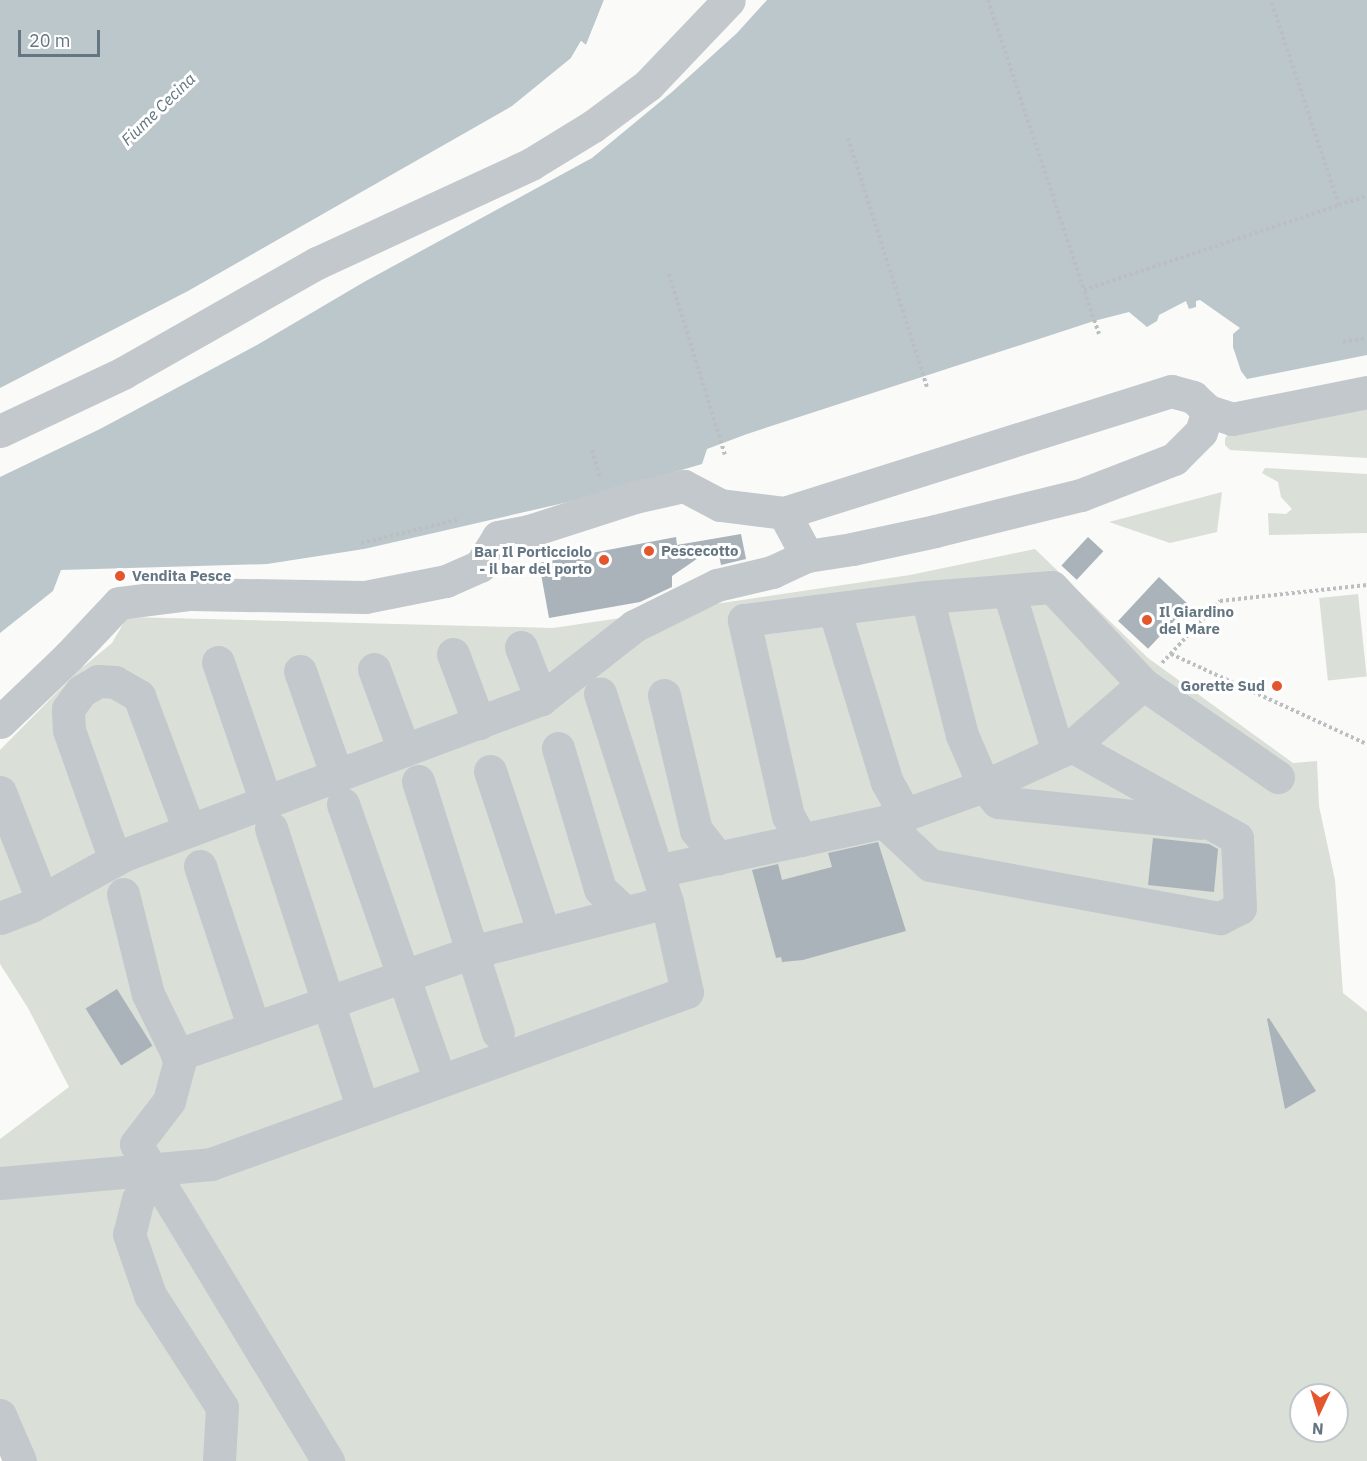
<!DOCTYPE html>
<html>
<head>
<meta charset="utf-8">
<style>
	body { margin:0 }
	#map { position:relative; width:1367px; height:1461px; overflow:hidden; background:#fafaf8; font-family:"IBM Plex Sans",sans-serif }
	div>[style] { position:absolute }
	.green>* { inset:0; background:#dadfd7; transform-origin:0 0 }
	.water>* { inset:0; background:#bbc7cb }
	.pier>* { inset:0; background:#fafaf8 }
	.building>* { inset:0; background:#aab3b9; transform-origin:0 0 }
	.path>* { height:4px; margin-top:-2px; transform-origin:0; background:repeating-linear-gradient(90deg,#bbbfc2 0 3px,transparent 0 6px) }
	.minor>* { height:33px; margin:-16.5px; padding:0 16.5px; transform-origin:16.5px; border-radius:16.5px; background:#c3c8cc }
	.dots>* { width:16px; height:16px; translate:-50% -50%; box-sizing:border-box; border:3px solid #fff; border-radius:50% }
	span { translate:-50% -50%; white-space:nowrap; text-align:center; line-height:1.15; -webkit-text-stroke:6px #fff; paint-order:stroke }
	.poi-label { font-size:15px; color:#657683; font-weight:700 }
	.right { translate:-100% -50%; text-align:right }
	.left { translate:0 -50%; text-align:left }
	.water-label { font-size:16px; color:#60757c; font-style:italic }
	.north { position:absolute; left:1289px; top:1383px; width:60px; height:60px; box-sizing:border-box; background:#fff; border:2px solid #c1c8cd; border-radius:50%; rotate:184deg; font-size:16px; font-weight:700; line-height:24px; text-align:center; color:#657683 }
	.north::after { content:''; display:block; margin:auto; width:21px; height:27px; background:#e4572e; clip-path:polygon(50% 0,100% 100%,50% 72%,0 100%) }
	.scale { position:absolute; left:18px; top:30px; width:82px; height:27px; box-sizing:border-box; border:3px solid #657683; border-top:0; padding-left:8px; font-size:18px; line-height:21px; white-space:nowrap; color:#657683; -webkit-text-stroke:4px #fff; paint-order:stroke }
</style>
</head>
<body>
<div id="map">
	<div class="green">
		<i style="clip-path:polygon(1367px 398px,1367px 458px,1230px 450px,1225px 445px,1225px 439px,1229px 432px)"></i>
		<i style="clip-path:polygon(1265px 468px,1367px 474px,1367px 533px,1269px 535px,1268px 513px,1286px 514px,1292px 509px,1281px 497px,1278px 482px,1262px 473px)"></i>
		<i style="clip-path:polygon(1222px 492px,1217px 532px,1170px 543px,1109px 522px)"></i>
		<i style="clip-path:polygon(evenodd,1035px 549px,1148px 658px,1293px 763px,1317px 761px,1319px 806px,1335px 880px,1343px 993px,1367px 1012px,1367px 1461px,10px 1461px,0 1441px,0 1139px,69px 1087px,28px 1008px,0 964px,0 750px,77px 672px,112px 643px,127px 617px,553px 628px,910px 575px,1035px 549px,1301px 1395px,1337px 1395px,1337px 1431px,1301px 1431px,1301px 1395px)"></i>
		<i style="left:1358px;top:594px;width:83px;height:39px;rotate:84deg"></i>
	</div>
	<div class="water">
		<i style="clip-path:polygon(0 0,604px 0,586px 45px,581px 41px,571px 58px,512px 106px,188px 291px,0 388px)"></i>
		<i style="clip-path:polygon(767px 0,1367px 0,1367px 355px,1247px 379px,1241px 371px,1233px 347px,1233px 334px,1240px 328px,1200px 300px,1196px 301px,1196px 307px,1189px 309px,1186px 301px,1159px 315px,1157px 321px,1147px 327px,1129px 312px,1094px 321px,747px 434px,707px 449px,702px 464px,590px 497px,364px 549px,267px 564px,61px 570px,53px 591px,0 633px,0 477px,100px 429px,257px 345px,364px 282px,592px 158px,672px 92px,737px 33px)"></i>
	</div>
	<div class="pier">
		<i style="clip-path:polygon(604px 0,607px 1px,589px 47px,582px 46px,574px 60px,571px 58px,581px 41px,586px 45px)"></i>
	</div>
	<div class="building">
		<i style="clip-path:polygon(741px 534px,746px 559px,721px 565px,717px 545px,672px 576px,672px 587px,640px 602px,549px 618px,539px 563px,676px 537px,677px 545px)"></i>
		<i style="left:1088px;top:537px;width:21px;height:39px;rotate:43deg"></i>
		<i style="left:1159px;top:577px;width:41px;height:60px;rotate:43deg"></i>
		<i style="clip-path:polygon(1153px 838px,1209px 844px,1218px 849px,1214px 892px,1148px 885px)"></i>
		<i style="clip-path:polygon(878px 842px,906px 931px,803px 960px,782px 962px,781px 957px,776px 958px,752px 870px,778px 864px,782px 880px,832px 867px,828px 853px)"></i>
		<i style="left:117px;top:989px;width:67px;height:37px;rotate:58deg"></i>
		<i style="clip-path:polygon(1269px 1018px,1316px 1091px,1285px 1109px,1267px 1019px)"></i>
	</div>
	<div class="path">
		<i style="left:988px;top:0;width:305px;rotate:71.7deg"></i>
		<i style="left:848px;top:138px;width:261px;rotate:72.4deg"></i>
		<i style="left:1339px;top:205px;width:29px;rotate:-18deg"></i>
		<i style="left:669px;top:274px;width:189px;rotate:72.8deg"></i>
		<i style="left:1099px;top:334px;width:46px;rotate:-108.8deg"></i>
		<i style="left:1084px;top:290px;width:269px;rotate:-18.4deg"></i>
		<i style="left:1339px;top:205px;width:216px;rotate:-108.4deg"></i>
		<i style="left:1343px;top:342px;width:24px;rotate:-9deg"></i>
		<i style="left:592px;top:450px;width:29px;rotate:74deg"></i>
		<i style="left:361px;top:543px;width:99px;rotate:-13.5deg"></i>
		<i style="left:1171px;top:654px;width:216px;rotate:24.7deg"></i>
		<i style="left:1162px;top:663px;width:85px;rotate:-46.9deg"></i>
		<i style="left:1220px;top:601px;width:148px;rotate:-6.2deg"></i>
	</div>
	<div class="minor">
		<i style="left:0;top:431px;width:136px;rotate:-25.2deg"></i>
		<i style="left:123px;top:373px;width:223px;rotate:-29.6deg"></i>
		<i style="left:317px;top:263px;width:236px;rotate:-24.8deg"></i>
		<i style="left:531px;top:164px;width:73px;rotate:-31.5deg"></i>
		<i style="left:593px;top:126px;width:69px;rotate:-36.7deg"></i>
		<i style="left:648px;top:85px;width:117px;rotate:-46.4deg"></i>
		<i style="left:784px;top:513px;width:49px;rotate:61.9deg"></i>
		<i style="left:807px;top:556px;width:46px;rotate:-8.8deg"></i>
		<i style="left:852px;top:549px;width:85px;rotate:-12.2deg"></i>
		<i style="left:935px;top:531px;width:150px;rotate:-13.9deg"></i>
		<i style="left:1081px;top:495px;width:100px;rotate:-21.2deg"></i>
		<i style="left:1174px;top:459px;width:38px;rotate:-45deg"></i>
		<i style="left:1201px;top:432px;width:22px;rotate:-72deg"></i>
		<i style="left:1009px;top:592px;width:167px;rotate:73deg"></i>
		<i style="left:927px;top:597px;width:142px;rotate:75.8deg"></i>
		<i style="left:962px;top:735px;width:56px;rotate:66.7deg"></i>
		<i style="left:984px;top:786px;width:21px;rotate:49deg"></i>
		<i style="left:998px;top:802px;width:203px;rotate:5.9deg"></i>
		<i style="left:834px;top:609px;width:181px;rotate:73deg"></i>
		<i style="left:887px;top:782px;width:38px;rotate:61deg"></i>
		<i style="left:521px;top:647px;width:56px;rotate:69deg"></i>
		<i style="left:453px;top:654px;width:74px;rotate:69.4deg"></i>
		<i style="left:218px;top:662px;width:148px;rotate:71.1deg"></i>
		<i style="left:374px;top:669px;width:86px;rotate:69.7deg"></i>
		<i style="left:300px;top:671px;width:111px;rotate:70.6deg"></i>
		<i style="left:664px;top:695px;width:139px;rotate:76.7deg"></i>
		<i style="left:696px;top:830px;width:36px;rotate:52deg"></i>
		<i style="left:0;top:722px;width:95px;rotate:-43.7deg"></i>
		<i style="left:69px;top:656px;width:73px;rotate:-46.7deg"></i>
		<i style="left:119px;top:603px;width:72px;rotate:-7.2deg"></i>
		<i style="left:190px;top:594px;width:175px;rotate:1deg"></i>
		<i style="left:365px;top:597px;width:83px;rotate:-11.2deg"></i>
		<i style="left:446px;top:581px;width:37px;rotate:-24deg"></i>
		<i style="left:480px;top:566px;width:34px;rotate:-58deg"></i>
		<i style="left:498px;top:537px;width:32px;rotate:-11deg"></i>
		<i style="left:529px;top:531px;width:111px;rotate:-17.8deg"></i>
		<i style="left:635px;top:497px;width:50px;rotate:-12.7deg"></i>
		<i style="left:684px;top:486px;width:41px;rotate:27.8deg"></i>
		<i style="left:720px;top:505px;width:64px;rotate:7.1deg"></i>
		<i style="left:784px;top:513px;width:406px;rotate:-17.5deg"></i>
		<i style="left:1171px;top:391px;width:23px;rotate:15deg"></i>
		<i style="left:1193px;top:397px;width:21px;rotate:43deg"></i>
		<i style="left:1208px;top:411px;width:25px;rotate:18deg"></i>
		<i style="left:1232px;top:419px;width:138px;rotate:-11.3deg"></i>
		<i style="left:558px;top:748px;width:147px;rotate:73.4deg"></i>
		<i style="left:600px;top:889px;width:34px;rotate:43deg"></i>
		<i style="left:490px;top:771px;width:171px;rotate:71.6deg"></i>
		<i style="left:418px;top:781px;width:264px;rotate:72.4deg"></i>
		<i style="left:0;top:792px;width:116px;rotate:68.7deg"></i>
		<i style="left:343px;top:804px;width:284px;rotate:70.7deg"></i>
		<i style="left:884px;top:822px;width:63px;rotate:43.1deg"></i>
		<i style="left:930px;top:865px;width:295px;rotate:10.4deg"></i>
		<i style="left:1220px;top:918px;width:22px;rotate:-27deg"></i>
		<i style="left:1240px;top:908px;width:70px;rotate:-92.5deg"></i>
		<i style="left:1237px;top:838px;width:189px;rotate:-150.9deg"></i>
		<i style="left:271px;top:828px;width:284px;rotate:71.9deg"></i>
		<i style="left:802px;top:840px;width:28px;rotate:-120deg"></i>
		<i style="left:788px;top:816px;width:201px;rotate:-102.7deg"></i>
		<i style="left:744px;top:620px;width:184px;rotate:-7.2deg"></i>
		<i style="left:927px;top:597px;width:125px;rotate:-4.6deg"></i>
		<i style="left:1052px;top:587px;width:133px;rotate:46.8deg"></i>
		<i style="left:1143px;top:684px;width:164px;rotate:34.6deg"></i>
		<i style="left:115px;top:860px;width:138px;rotate:-109.5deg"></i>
		<i style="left:69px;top:730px;width:21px;rotate:-93deg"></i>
		<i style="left:68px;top:709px;width:22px;rotate:-54deg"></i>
		<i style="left:81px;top:691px;width:20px;rotate:-30deg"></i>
		<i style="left:98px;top:681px;width:17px;rotate:3deg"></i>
		<i style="left:115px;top:682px;width:28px;rotate:30deg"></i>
		<i style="left:139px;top:696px;width:143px;rotate:69.5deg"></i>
		<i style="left:200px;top:866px;width:171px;rotate:71.6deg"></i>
		<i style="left:657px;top:871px;width:232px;rotate:-12.2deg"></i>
		<i style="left:884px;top:822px;width:106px;rotate:-19.8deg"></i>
		<i style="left:984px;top:786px;width:97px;rotate:-24.4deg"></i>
		<i style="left:1072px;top:746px;width:94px;rotate:-41.1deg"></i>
		<i style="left:123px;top:894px;width:103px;rotate:76deg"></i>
		<i style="left:148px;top:994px;width:73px;rotate:64.1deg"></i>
		<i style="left:180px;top:1060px;width:42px;rotate:105deg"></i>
		<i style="left:169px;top:1101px;width:54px;rotate:127.5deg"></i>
		<i style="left:136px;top:1144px;width:371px;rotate:58.8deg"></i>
		<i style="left:0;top:918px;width:33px;rotate:-21deg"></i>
		<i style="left:31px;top:906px;width:106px;rotate:-28.7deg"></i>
		<i style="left:124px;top:855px;width:445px;rotate:-20.5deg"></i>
		<i style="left:541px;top:699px;width:118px;rotate:-38.1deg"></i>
		<i style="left:634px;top:626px;width:93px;rotate:-26.3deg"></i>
		<i style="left:717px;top:585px;width:57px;rotate:-13.3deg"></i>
		<i style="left:772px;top:572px;width:38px;rotate:-25deg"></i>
		<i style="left:177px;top:1055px;width:312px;rotate:-19.2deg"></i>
		<i style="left:472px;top:952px;width:201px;rotate:-14.4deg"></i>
		<i style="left:154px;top:1178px;width:26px;rotate:127deg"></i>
		<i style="left:138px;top:1199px;width:36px;rotate:104deg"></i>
		<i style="left:129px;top:1234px;width:65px;rotate:71deg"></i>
		<i style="left:150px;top:1295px;width:133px;rotate:57.3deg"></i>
		<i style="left:222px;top:1407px;width:54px;rotate:93.2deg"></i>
		<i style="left:0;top:1183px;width:212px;rotate:-5.1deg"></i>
		<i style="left:211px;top:1164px;width:506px;rotate:-19.87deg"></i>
		<i style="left:687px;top:992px;width:92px;rotate:-102.5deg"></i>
		<i style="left:667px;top:902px;width:219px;rotate:-107.8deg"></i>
		<i style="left:0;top:1415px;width:50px;rotate:66.5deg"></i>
	</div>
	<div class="dots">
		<i style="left:649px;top:551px;background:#e4572e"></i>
		<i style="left:604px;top:560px;background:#e4572e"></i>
		<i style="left:120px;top:576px;background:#e4572e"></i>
		<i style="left:1147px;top:620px;background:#e4572e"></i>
		<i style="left:1277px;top:686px;background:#e4572e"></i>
	</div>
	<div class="poi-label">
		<span class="right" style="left:592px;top:560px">Bar Il Porticciolo<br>- il bar del porto</span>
		<span class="left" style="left:661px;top:551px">Pescecotto</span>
		<span class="left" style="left:132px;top:576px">Vendita Pesce</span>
		<span class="left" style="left:1159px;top:620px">Il Giardino<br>del Mare</span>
		<span class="right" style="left:1265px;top:686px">Gorette Sud</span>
	</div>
	<div class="water-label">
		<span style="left:158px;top:109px;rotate:-44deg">Fiume Cecina</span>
	</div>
	<div class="north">N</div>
	<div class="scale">20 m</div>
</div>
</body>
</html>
